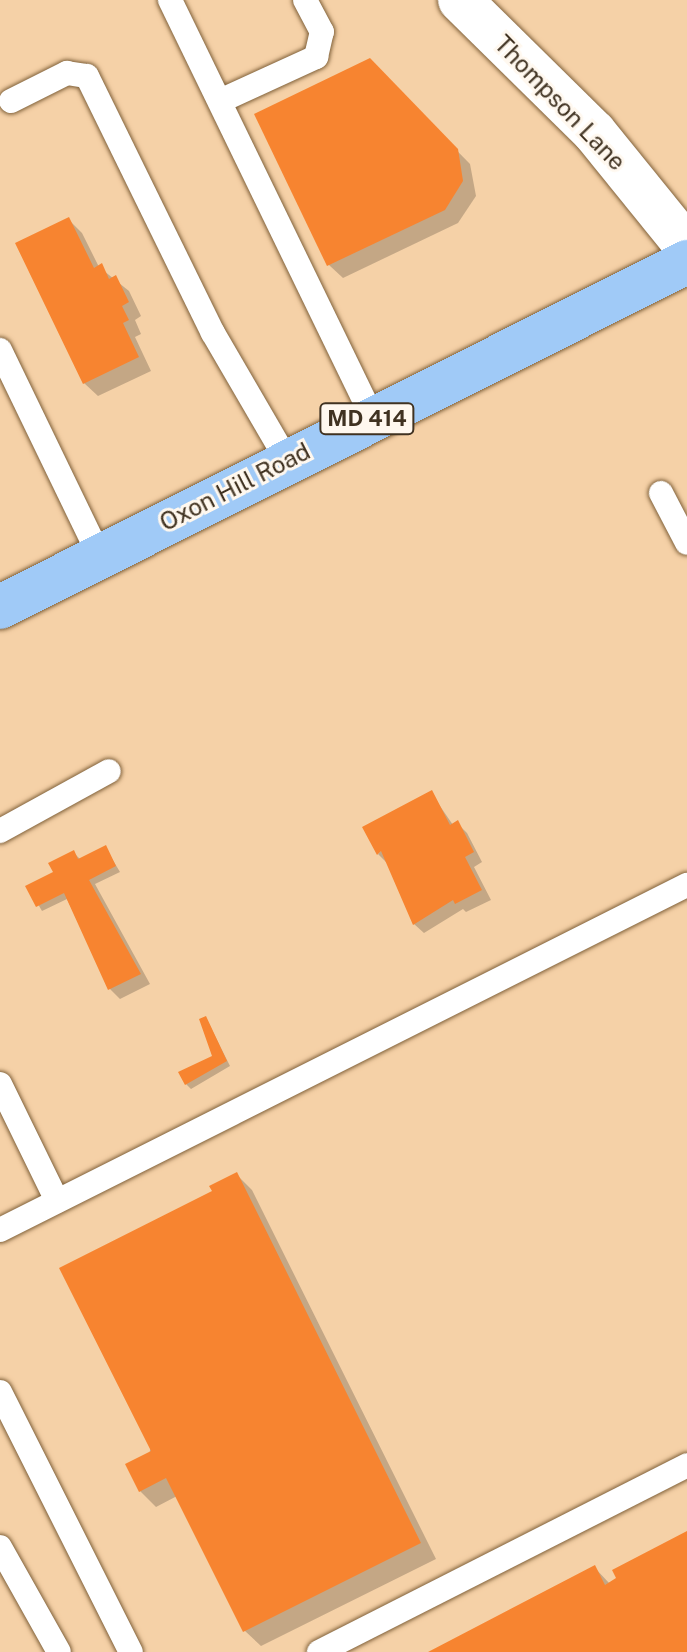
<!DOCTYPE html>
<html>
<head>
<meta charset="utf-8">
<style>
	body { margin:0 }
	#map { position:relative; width:687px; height:1652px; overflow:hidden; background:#f5d1a7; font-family:"Public Sans",sans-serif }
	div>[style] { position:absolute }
	.shadow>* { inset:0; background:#0003 }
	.building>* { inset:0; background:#f78430 }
	.roads { filter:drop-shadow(0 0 2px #80613a) drop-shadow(0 0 2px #80613a) }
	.service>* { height:24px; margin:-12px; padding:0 12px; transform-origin:12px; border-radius:12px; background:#fff }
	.minor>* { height:44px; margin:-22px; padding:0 22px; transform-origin:22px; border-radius:22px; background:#fff }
	.primary>* { height:44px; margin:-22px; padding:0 22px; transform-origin:22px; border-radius:22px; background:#a0caf7 }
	span { translate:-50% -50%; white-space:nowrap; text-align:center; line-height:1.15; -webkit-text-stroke:6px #fff8ef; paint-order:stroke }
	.shield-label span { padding:2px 6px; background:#fff8ef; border:2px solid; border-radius:6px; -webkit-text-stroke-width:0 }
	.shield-label { font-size:22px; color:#403221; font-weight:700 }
	.street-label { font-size:24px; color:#403221 }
</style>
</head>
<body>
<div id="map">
	<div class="shadow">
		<i style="clip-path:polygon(369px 61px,470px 164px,476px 196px,458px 223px,343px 278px,329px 265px)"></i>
		<i style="clip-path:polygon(69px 220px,82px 233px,99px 267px,129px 291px,141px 316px,135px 320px,141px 334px,135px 337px,151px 371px,98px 396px,84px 383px)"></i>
		<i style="clip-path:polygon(431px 793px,453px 825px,457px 823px,467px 833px,482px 862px,474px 867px,491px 900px,466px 912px,463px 909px,424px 933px,414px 924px,389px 865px,378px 854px)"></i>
		<i style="clip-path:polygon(105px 847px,120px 872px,95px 884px,150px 984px,120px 999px,110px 989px,67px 899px,42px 911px,28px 887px,55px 873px,74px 853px,81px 860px)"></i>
		<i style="clip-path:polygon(206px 1018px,230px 1066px,191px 1089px,186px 1084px,215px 1057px)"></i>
		<i style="clip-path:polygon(237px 1175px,252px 1190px,436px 1559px,261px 1646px,245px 1631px,177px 1496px,156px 1507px,140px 1491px,214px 1192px)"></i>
		<i style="clip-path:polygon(687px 1533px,687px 1652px,433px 1652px,594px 1567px,610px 1584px)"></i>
	</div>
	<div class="building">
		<i style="clip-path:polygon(370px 58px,458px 149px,463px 181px,445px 210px,327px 266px,254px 114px)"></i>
		<i style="clip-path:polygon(69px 217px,94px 268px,102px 263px,109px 279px,116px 275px,129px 302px,122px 306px,129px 320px,123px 323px,139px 357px,83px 384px,15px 243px)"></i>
		<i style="clip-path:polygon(432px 790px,450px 825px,458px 820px,474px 852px,465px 857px,482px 890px,455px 904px,453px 900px,413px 925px,381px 851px,377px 855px,362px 827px)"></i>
		<i style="clip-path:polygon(106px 845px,116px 866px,89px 880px,141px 974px,108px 990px,64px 893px,36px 907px,25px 886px,53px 872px,48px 863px,74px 850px,78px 859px)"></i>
		<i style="clip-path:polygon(206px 1016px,227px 1061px,185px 1085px,178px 1072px,212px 1056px,199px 1019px)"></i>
		<i style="clip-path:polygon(237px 1172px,421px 1543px,243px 1632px,166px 1478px,139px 1492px,125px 1464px,151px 1451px,59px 1268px,212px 1191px,209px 1186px)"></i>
		<i style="clip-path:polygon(687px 1531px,687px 1652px,428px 1652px,595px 1565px,605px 1585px,616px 1578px,612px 1570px)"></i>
	</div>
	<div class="roads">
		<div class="service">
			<i style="left:170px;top:0;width:462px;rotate:64.1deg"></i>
			<i style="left:11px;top:101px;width:63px;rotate:-26.6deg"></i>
			<i style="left:67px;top:73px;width:20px;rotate:9deg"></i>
			<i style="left:87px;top:76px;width:286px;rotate:63.9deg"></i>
			<i style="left:213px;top:333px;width:147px;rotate:59.8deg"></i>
			<i style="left:220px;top:101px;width:106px;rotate:-24.6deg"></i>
			<i style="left:316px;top:57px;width:26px;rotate:-77deg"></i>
			<i style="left:322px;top:32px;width:36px;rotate:-118deg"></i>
			<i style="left:0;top:350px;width:230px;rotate:64.2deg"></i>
			<i style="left:661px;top:493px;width:56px;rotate:62.5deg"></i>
			<i style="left:0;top:831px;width:124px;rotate:-28.8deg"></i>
			<i style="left:0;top:1084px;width:130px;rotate:64deg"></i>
			<i style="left:0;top:1230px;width:769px;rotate:-26.67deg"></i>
			<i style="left:0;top:1392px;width:291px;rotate:63.3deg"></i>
			<i style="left:0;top:1547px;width:120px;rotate:60.7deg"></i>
			<i style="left:319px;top:1652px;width:413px;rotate:-26.9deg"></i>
		</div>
		<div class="minor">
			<i style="left:460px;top:0;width:188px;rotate:44.6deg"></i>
			<i style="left:594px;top:132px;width:148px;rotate:51deg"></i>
		</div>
		<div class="primary">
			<i style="left:0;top:607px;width:769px;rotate:-26.67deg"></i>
		</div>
	</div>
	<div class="shield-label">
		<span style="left:367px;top:419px">MD 414</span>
	</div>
	<div class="street-label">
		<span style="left:560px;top:103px;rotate:46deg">Thompson Lane</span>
		<span style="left:235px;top:487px;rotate:-27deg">Oxon Hill Road</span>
	</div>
</div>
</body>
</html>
